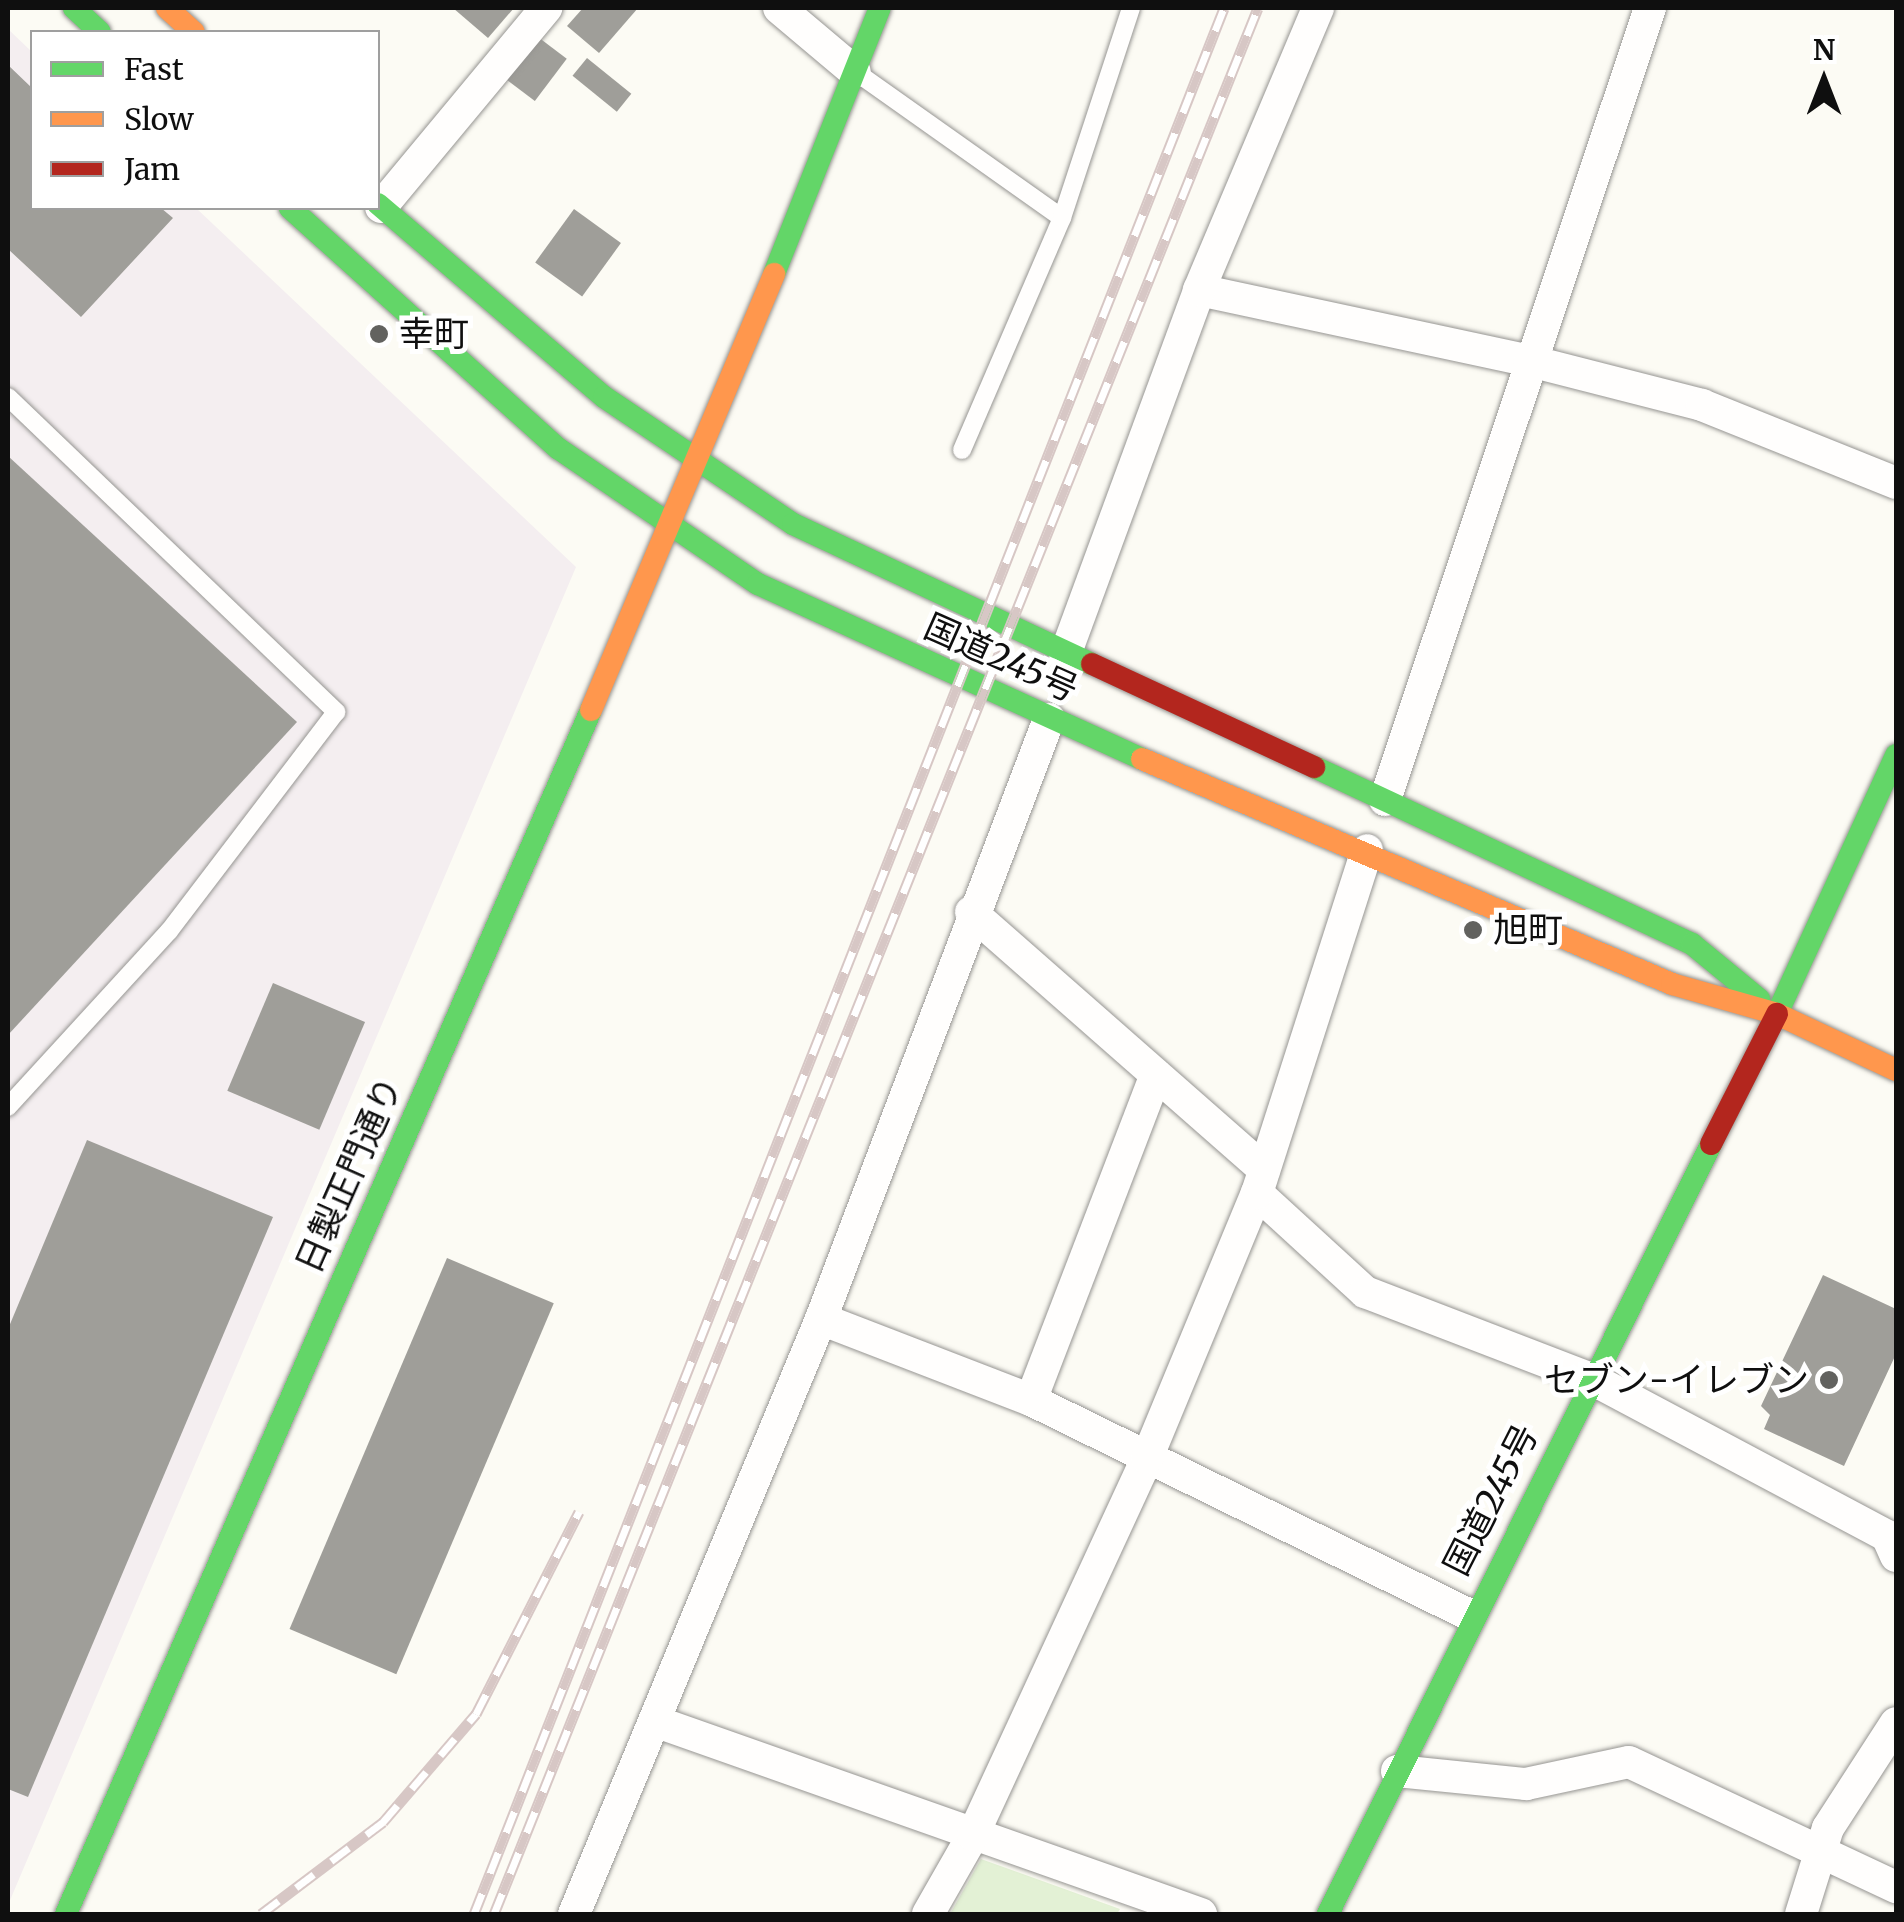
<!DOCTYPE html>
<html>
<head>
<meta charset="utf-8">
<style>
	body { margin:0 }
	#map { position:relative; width:1904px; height:1922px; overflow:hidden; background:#fcfbf4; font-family:Merriweather,"Noto Sans JP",serif }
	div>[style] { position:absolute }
	.industrial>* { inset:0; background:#f4eef0 }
	.green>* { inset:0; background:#e3f1d5 }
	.building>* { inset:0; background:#9f9e99; transform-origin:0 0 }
	.roads { filter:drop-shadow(0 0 2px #969592) drop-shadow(0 0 2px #969592) }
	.lane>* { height:18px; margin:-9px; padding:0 9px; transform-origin:9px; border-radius:9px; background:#fffefd }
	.street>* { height:32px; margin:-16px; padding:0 16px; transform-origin:16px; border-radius:16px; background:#fffefd }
	.fast>* { height:22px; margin:-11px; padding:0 11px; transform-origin:11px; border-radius:11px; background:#63d668 }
	.slow>* { height:22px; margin:-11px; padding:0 11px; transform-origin:11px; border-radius:11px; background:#ff974d }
	.jam>* { height:22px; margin:-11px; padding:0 11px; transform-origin:11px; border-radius:11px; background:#b3261e }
	.rail>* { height:11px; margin-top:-5.5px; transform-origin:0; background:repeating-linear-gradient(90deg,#fff 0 22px,#d7c7c5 0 44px); box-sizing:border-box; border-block:2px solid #d7c7c5 }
	.dots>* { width:28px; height:28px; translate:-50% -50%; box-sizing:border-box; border:5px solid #fff; border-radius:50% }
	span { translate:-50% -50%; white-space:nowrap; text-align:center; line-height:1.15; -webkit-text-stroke:10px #fff; paint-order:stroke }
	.poi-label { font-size:35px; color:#0f0f0f }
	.left { translate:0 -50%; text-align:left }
	.right { translate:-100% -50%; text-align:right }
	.street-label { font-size:35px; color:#0f0f0f }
	.frame { position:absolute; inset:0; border:10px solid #0f0f0f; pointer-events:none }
	.legend { position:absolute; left:30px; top:30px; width:350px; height:180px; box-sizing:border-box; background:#fff; border:2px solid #9f9f9f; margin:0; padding:12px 18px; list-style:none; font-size:30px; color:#0f0f0f }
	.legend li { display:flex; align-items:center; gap:20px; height:50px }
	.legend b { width:50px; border:2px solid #9f9f9f }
	.north { position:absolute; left:1774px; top:30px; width:100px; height:100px; -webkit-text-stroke:8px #fff; paint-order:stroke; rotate:0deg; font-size:28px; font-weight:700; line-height:40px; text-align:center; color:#0f0f0f }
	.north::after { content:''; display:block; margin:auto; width:35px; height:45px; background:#0f0f0f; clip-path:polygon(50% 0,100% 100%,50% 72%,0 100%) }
</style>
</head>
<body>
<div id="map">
	<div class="industrial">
		<i style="clip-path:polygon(8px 29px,32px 52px,32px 208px,196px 208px,576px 567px,8px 1905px)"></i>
	</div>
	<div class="green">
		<i style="clip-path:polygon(981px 1859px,1120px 1909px,1117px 1914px,950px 1914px)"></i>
	</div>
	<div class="building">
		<i style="clip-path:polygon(453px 8px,514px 8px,488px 38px)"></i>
		<i style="clip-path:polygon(583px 8px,638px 8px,599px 53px,567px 26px)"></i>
		<i style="left:538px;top:37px;width:36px;height:53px;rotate:37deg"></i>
		<i style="left:587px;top:58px;width:57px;height:23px;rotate:39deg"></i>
		<i style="clip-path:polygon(8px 65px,32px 88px,32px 208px,161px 208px,173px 218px,81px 317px,8px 249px)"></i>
		<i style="left:574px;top:209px;width:58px;height:66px;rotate:36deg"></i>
		<i style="clip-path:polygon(8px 456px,297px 722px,8px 1035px)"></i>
		<i style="left:273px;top:983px;width:100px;height:117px;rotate:23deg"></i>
		<i style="clip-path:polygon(87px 1140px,273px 1217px,28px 1797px,8px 1789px,8px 1329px)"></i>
		<i style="left:447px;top:1258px;width:116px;height:403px;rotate:23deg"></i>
		<i style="clip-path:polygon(1823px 1275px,1896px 1309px,1896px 1354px,1844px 1466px,1764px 1429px,1770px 1415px,1761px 1406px)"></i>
	</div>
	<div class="roads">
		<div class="lane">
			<i style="left:856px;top:72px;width:252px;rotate:35.3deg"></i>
			<i style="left:8px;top:397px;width:455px;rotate:43.8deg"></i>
			<i style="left:336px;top:712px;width:275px;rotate:127.3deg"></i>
			<i style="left:169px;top:931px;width:239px;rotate:132.5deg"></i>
			<i style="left:962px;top:450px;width:253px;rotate:-66.7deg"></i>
			<i style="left:1062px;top:218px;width:221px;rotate:-71.8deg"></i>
		</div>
		<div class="street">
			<i style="left:779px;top:8px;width:99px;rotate:40.1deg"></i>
			<i style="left:381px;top:207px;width:259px;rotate:-50.3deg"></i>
			<i style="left:1199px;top:290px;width:339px;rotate:12.1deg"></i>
			<i style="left:1530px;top:361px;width:178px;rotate:14.3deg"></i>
			<i style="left:1702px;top:405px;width:209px;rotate:21.9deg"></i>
			<i style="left:1065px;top:655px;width:389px;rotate:-69.8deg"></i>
			<i style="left:1199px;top:290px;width:306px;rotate:-67.1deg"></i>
			<i style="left:1385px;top:800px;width:835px;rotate:-71.5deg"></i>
			<i style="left:971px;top:912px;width:390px;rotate:41.3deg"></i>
			<i style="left:1257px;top:1193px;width:147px;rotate:42.5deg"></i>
			<i style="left:1365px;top:1292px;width:243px;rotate:21deg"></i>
			<i style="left:1592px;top:1379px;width:334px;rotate:28deg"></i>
			<i style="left:1887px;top:1536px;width:22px;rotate:66deg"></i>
			<i style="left:821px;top:1319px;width:225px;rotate:21.1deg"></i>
			<i style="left:1031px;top:1400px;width:490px;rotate:26.1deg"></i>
			<i style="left:1031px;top:1400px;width:348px;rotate:-69deg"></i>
			<i style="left:657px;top:1722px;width:577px;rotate:19.44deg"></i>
			<i style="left:1397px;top:1771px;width:130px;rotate:5.8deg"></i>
			<i style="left:1526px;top:1784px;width:105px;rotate:-12.1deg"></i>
			<i style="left:1629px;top:1762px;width:295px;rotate:25.1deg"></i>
			<i style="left:574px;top:1914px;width:644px;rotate:-67.46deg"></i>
			<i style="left:821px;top:1319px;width:642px;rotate:-69.19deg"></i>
			<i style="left:928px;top:1914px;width:91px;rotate:-60.3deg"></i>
			<i style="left:973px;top:1835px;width:415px;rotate:-65.2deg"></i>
			<i style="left:1147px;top:1458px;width:287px;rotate:-67.5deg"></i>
			<i style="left:1257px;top:1193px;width:360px;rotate:-72.2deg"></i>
			<i style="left:1801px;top:1914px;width:90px;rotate:-72.6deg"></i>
			<i style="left:1828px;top:1828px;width:125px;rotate:-57.1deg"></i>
		</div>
		<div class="fast">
			<i style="left:74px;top:8px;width:35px;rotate:43deg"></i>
			<i style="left:378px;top:204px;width:297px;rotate:40.5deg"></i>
			<i style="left:604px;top:397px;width:228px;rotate:33.9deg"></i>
			<i style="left:793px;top:524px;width:330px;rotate:25.1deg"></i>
			<i style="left:290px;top:208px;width:361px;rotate:41.9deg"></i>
			<i style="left:559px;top:449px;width:240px;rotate:34.2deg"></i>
			<i style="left:758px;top:584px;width:422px;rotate:24.5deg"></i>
			<i style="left:774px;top:274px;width:286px;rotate:-68.3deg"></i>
			<i style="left:1314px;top:767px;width:417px;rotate:25.1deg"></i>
			<i style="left:1692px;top:944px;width:87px;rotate:39.4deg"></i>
			<i style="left:1777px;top:1014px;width:285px;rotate:-65.3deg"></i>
			<i style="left:66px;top:1914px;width:1313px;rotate:-66.44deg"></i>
			<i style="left:1328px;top:1914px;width:860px;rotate:-63.55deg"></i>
		</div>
		<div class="slow">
			<i style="left:167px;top:8px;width:36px;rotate:42deg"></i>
			<i style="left:591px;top:710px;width:473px;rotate:-67.2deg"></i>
			<i style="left:1142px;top:759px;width:576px;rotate:23deg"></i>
			<i style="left:1672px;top:984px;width:109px;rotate:15.9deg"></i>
			<i style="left:1777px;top:1014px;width:132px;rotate:25.2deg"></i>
		</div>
		<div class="jam">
			<i style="left:1092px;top:664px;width:245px;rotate:24.9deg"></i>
			<i style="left:1711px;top:1144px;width:146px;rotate:-63.1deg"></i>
		</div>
	</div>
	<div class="rail">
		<i style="left:261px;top:1914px;width:153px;rotate:-37deg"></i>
		<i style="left:383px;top:1822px;width:143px;rotate:-49.3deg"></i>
		<i style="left:476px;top:1714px;width:227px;rotate:-63deg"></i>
		<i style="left:474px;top:1914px;width:2048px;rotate:-68.52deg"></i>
		<i style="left:494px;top:1914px;width:2053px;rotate:-68.16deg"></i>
	</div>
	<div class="dots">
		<i style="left:379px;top:334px;background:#62625f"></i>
		<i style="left:1473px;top:930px;background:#62625f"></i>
		<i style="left:1829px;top:1380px;background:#62625f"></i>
	</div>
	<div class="poi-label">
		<span class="left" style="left:399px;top:334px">幸町</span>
		<span class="left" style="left:1493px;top:930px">旭町</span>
		<span class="right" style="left:1809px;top:1380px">セブン-イレブン</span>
	</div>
	<div class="street-label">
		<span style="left:1001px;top:658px;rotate:24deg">国道245号</span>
		<span style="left:349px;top:1175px;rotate:-66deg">日製正門通り</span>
		<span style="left:1491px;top:1500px;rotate:-63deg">国道245号</span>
	</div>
	<div class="frame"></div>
	<ul class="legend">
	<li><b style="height:12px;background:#63d668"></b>Fast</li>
	<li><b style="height:12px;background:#ff974d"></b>Slow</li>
	<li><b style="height:12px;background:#b3261e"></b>Jam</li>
	</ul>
	<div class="north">N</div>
</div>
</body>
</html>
